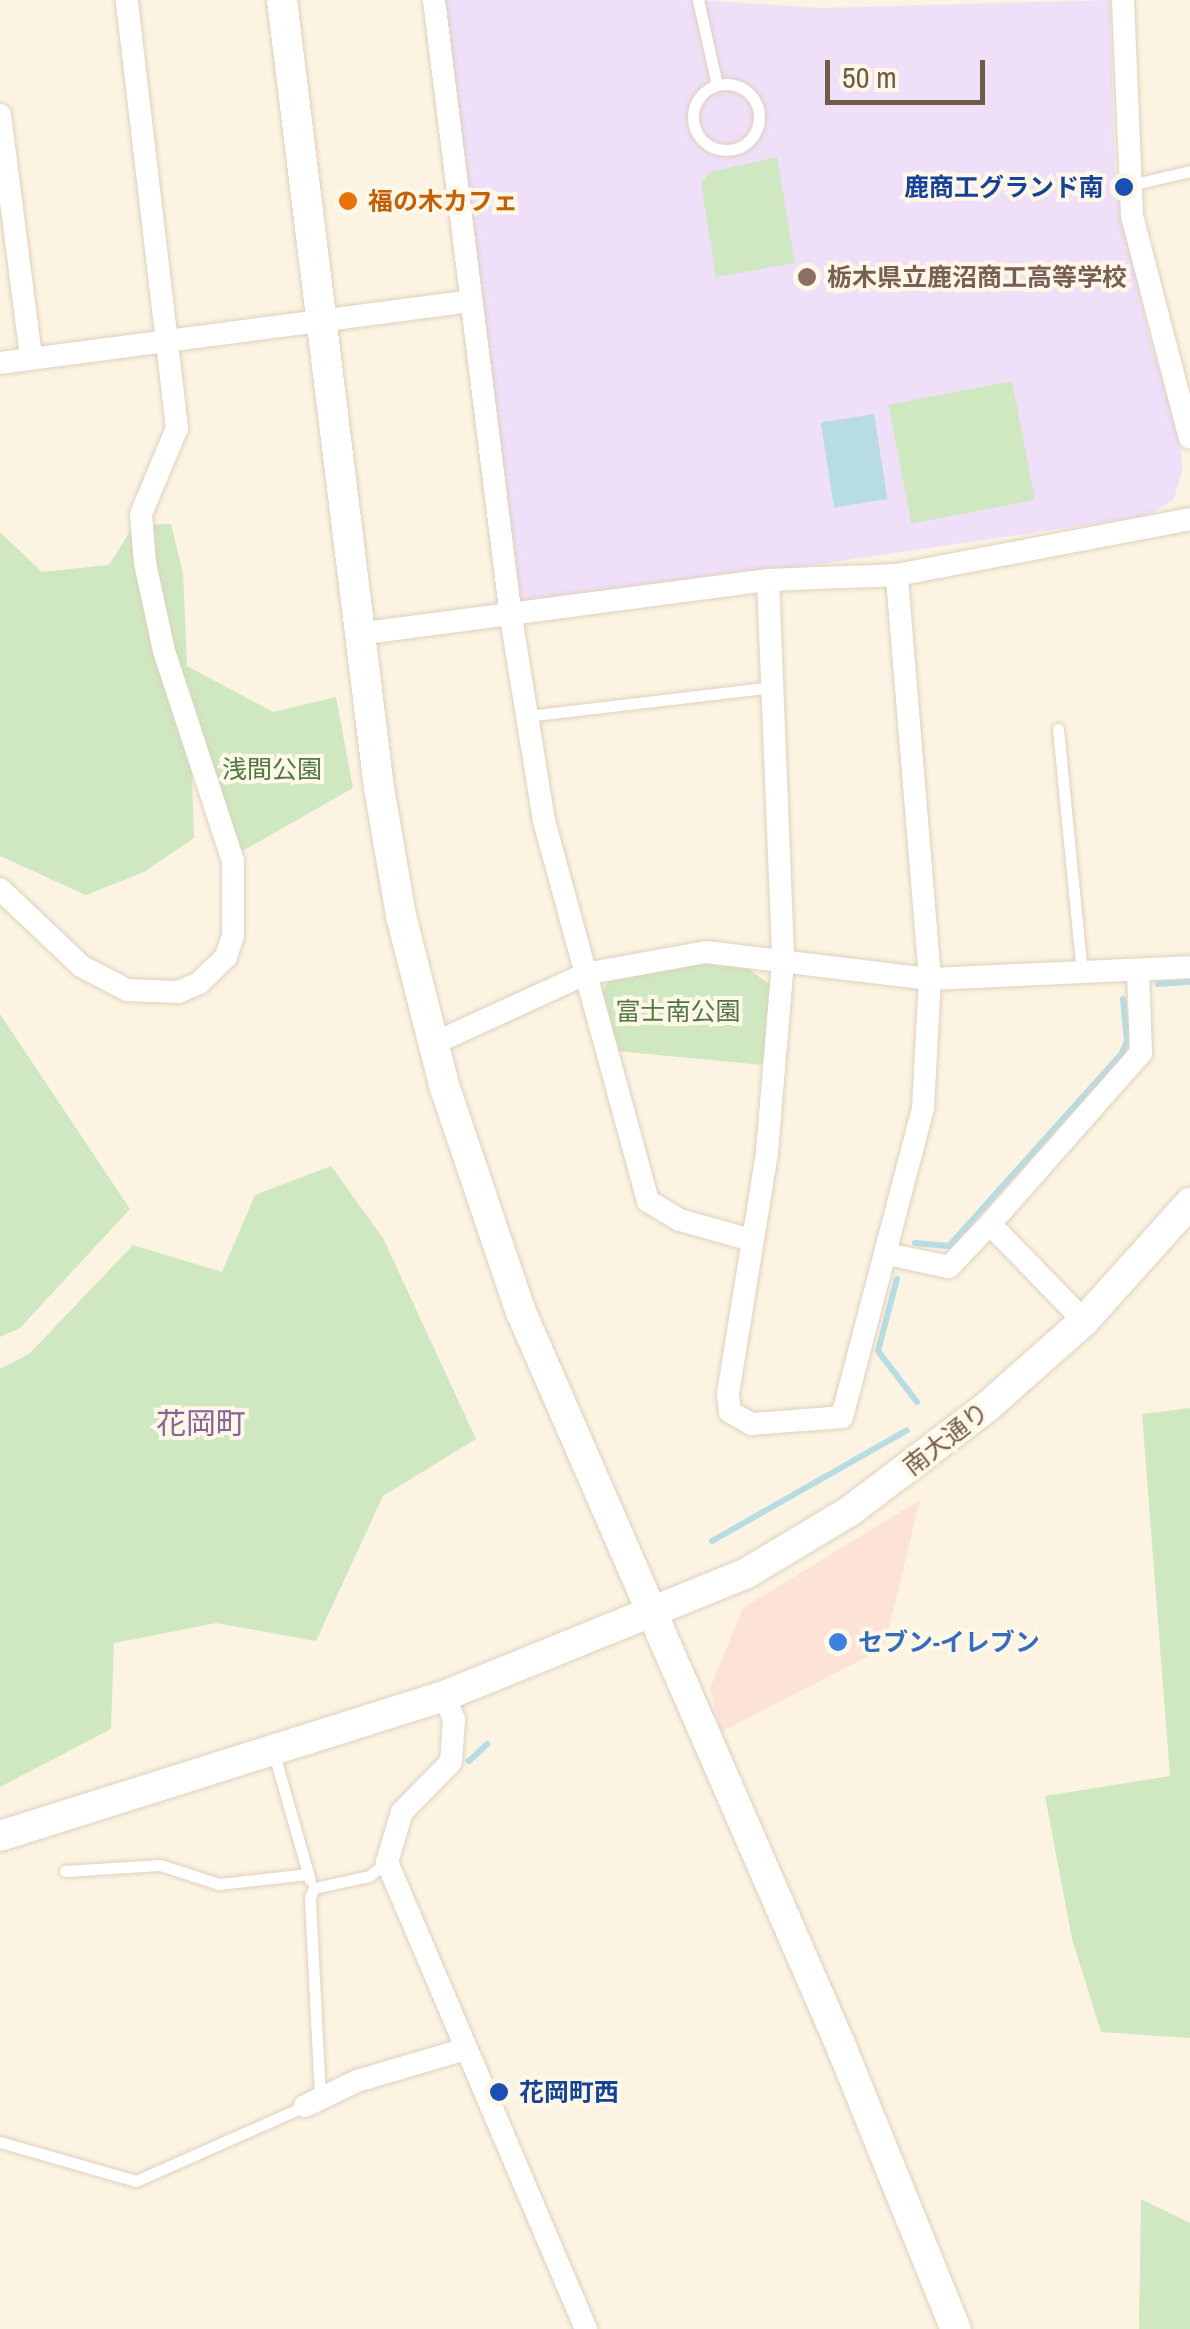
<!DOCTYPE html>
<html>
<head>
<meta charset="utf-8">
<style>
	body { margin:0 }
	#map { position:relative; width:1190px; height:2329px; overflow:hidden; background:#fcf3e2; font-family:"Archivo Narrow","Noto Sans JP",sans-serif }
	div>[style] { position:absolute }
	.commercial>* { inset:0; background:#fce3d6 }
	.education>* { inset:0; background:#f0dff8 }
	.green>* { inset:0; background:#cfe8c1; transform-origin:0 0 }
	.water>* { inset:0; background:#b7dce4; transform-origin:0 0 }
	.stream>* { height:6px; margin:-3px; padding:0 3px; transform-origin:3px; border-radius:3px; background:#b7dce4 }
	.roads { filter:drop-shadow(0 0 2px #dfd0be) drop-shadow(0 0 2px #dfd0be) }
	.service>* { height:11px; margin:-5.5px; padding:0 5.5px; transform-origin:5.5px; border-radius:5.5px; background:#fff }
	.service>.ring { margin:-5.5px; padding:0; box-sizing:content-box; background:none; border:11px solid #fff; border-radius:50% }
	.minor>* { height:22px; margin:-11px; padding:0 11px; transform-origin:11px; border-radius:11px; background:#fff }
	.tertiary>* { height:30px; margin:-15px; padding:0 15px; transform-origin:15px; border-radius:15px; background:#fff }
	.dots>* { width:28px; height:28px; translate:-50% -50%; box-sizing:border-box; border:5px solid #fff7e8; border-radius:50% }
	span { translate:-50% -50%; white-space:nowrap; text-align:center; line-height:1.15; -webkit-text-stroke:8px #fff7e8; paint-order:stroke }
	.transit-label { font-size:25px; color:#164399; font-weight:700 }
	.right { translate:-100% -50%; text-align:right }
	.left { translate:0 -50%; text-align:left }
	.food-label { font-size:25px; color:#c56008; font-weight:700 }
	.education-label { font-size:25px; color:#785e54; font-weight:700 }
	.park-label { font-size:25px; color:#4f7842 }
	.street-label { font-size:25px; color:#725a49 }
	.shop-label { font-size:25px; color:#366cbe; font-weight:700 }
	.quarter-label { font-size:30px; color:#886596 }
	.scale { position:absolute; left:825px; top:60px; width:160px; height:45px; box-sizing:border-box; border:5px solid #725a49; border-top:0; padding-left:12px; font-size:30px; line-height:35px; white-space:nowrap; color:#725a49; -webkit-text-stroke:8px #fff7e8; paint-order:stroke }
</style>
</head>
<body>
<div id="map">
	<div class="commercial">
		<i style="clip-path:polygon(920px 1500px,884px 1648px,721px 1732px,710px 1689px,743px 1608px)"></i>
	</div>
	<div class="education">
		<i style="clip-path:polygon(444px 0,697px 0,821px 8px,1110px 0,1115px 173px,1149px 336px,1176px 424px,1183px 467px,1174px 499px,1147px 516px,520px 608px)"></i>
	</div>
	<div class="green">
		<i style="clip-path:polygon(777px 157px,795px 263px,716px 277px,701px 184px,710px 172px)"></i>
		<i style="left:1012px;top:381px;width:121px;height:126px;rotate:79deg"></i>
		<i style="clip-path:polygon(171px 524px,183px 573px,187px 666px,273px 712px,336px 697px,353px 788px,239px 853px,189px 689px,194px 838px,144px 872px,86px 895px,0 856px,0 532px,42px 572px,109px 565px,134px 525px)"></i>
		<i style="clip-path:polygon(694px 961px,749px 969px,771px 986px,764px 1065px,616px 1051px,601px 994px,609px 980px)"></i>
		<i style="clip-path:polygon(0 1014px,130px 1209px,20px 1328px,0 1337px)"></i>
		<i style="clip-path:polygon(331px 1166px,383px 1238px,476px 1439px,383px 1496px,316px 1641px,216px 1623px,114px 1643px,111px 1729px,0 1787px,0 1369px,30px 1353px,133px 1245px,222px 1272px,255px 1195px)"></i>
		<i style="clip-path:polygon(1190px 1408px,1190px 2038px,1101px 2032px,1072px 1939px,1045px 1796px,1170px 1776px,1142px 1414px)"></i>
		<i style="clip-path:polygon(1141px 2199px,1190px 2223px,1190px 2329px,1139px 2329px)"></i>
	</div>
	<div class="water">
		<i style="left:874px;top:414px;width:86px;height:54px;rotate:81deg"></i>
	</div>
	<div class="stream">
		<i style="left:1158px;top:984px;width:32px;rotate:-4deg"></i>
		<i style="left:915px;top:1243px;width:34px;rotate:5deg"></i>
		<i style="left:949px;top:1246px;width:259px;rotate:-48.1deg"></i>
		<i style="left:1122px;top:1053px;width:13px;rotate:-67deg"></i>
		<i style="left:1127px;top:1041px;width:42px;rotate:-95.4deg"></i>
		<i style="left:897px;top:1279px;width:74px;rotate:104.8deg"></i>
		<i style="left:878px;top:1351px;width:64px;rotate:52.6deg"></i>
		<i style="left:712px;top:1541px;width:224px;rotate:-29.6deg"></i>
		<i style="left:469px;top:1761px;width:25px;rotate:-43deg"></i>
	</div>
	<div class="roads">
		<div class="service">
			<i style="left:698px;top:0;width:87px;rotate:77.4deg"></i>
			<i class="ring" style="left:693px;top:84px;width:55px;height:55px"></i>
			<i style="left:1131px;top:185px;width:61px;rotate:-13.3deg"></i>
			<i style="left:527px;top:716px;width:249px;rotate:-6.7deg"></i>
			<i style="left:1058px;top:729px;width:246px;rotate:84.4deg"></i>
			<i style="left:274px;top:1754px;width:131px;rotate:74.1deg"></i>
			<i style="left:65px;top:1871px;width:95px;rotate:-3.6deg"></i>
			<i style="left:160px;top:1865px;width:62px;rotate:17.9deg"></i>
			<i style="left:219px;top:1884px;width:90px;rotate:-6.4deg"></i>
			<i style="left:320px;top:2097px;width:200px;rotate:-92.9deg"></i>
			<i style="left:310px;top:1897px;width:10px;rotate:-66deg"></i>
			<i style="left:314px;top:1888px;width:56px;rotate:-12.3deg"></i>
			<i style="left:369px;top:1876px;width:23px;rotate:-38deg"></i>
			<i style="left:0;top:2142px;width:141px;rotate:16deg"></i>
			<i style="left:136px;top:2181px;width:185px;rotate:-23.9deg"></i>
		</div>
		<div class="minor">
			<i style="left:434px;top:0;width:622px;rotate:82.89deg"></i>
			<i style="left:511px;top:617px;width:207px;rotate:80.8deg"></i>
			<i style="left:544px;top:821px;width:394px;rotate:74.7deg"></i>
			<i style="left:648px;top:1201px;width:37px;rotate:31deg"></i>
			<i style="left:680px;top:1220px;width:74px;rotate:15.7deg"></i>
			<i style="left:1123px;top:0;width:216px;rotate:87.6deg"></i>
			<i style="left:1132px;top:216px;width:229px;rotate:75.4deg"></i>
			<i style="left:0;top:115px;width:245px;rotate:82.7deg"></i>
			<i style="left:0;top:363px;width:475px;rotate:-7.5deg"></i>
			<i style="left:768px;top:580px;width:381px;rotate:87.7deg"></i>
			<i style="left:783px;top:961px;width:193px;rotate:94.8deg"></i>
			<i style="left:767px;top:1153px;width:245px;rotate:99.2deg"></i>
			<i style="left:728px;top:1395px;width:17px;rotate:83deg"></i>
			<i style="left:730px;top:1412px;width:25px;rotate:29deg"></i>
			<i style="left:752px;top:1424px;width:90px;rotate:-4.4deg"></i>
			<i style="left:842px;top:1417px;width:319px;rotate:-75.3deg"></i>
			<i style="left:923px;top:1108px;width:129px;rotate:-86.9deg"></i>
			<i style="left:930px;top:979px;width:405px;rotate:-94.7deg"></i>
			<i style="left:358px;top:634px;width:414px;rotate:-7.5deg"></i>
			<i style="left:768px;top:580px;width:129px;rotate:-2.2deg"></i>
			<i style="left:897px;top:575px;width:298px;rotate:-10.8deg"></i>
			<i style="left:0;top:889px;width:112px;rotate:43.5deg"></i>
			<i style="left:81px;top:966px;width:52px;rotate:27.6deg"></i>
			<i style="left:127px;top:990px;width:51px;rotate:2.2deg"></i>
			<i style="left:178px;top:992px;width:23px;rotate:-23deg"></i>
			<i style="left:199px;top:983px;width:37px;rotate:-44deg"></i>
			<i style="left:226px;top:957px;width:23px;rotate:-72deg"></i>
			<i style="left:233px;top:935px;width:74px;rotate:-90deg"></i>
			<i style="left:233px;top:861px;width:221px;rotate:-108.2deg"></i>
			<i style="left:164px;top:651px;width:90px;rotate:-102.2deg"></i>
			<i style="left:145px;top:563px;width:49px;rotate:-94.7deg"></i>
			<i style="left:141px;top:514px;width:93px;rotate:-67.3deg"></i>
			<i style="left:177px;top:428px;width:431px;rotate:-96.7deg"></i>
			<i style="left:433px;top:1044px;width:167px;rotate:-24.7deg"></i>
			<i style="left:585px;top:974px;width:123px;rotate:-10.3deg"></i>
			<i style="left:706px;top:952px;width:226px;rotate:6.9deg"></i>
			<i style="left:930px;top:979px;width:260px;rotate:-2.6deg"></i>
			<i style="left:990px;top:1224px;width:135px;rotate:45.9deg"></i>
			<i style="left:887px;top:1254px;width:63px;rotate:11.8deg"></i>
			<i style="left:949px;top:1267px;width:59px;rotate:-46.4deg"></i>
			<i style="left:990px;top:1224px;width:228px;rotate:-48.6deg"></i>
			<i style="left:1141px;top:1053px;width:81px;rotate:-92.1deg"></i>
			<i style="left:444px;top:1696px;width:26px;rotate:67deg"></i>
			<i style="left:454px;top:1720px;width:42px;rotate:94.1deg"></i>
			<i style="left:451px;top:1762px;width:70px;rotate:134.4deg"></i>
			<i style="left:402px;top:1812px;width:52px;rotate:106.7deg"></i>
			<i style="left:387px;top:1862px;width:508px;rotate:66.92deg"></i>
			<i style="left:305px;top:2106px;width:58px;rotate:-25.7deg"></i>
			<i style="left:357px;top:2081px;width:114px;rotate:-16.4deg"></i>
		</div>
		<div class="tertiary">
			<i style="left:282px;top:0;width:794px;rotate:82.98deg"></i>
			<i style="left:379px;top:788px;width:130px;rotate:80.2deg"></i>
			<i style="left:401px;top:916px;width:178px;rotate:75.7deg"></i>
			<i style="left:445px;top:1088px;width:237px;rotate:71.3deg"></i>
			<i style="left:521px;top:1312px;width:798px;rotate:66.45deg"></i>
			<i style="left:840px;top:2044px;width:308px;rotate:67.9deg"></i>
			<i style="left:0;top:1836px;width:466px;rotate:-17.5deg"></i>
			<i style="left:444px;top:1696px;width:327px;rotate:-22.1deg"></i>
			<i style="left:747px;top:1573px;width:120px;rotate:-31deg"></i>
			<i style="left:850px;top:1511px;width:172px;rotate:-37.2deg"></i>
			<i style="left:987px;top:1407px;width:130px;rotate:-41.6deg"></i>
			<i style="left:1084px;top:1321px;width:159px;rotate:-48.1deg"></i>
		</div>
	</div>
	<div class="dots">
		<i style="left:1124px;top:187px;background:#1a4fb4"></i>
		<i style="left:348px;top:201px;background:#e8710a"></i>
		<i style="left:807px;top:277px;background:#8d6e63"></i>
		<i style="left:838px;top:1642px;background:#3f7fe0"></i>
		<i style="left:499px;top:2092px;background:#1a4fb4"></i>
	</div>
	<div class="transit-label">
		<span class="right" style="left:1104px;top:187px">鹿商工グランド南</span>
		<span class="left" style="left:519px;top:2092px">花岡町西</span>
	</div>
	<div class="food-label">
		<span class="left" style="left:368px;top:201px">福の木カフェ</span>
	</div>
	<div class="education-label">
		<span class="left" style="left:827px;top:277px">栃木県立鹿沼商工高等学校</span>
	</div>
	<div class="park-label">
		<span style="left:272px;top:769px">浅間公園</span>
		<span style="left:678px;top:1011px">富士南公園</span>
	</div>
	<div class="street-label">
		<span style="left:946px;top:1439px;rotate:-38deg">南大通り</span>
	</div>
	<div class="shop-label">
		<span class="left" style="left:858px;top:1642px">セブン-イレブン</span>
	</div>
	<div class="quarter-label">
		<span style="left:201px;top:1423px">花岡町</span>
	</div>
	<div class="scale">50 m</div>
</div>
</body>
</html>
